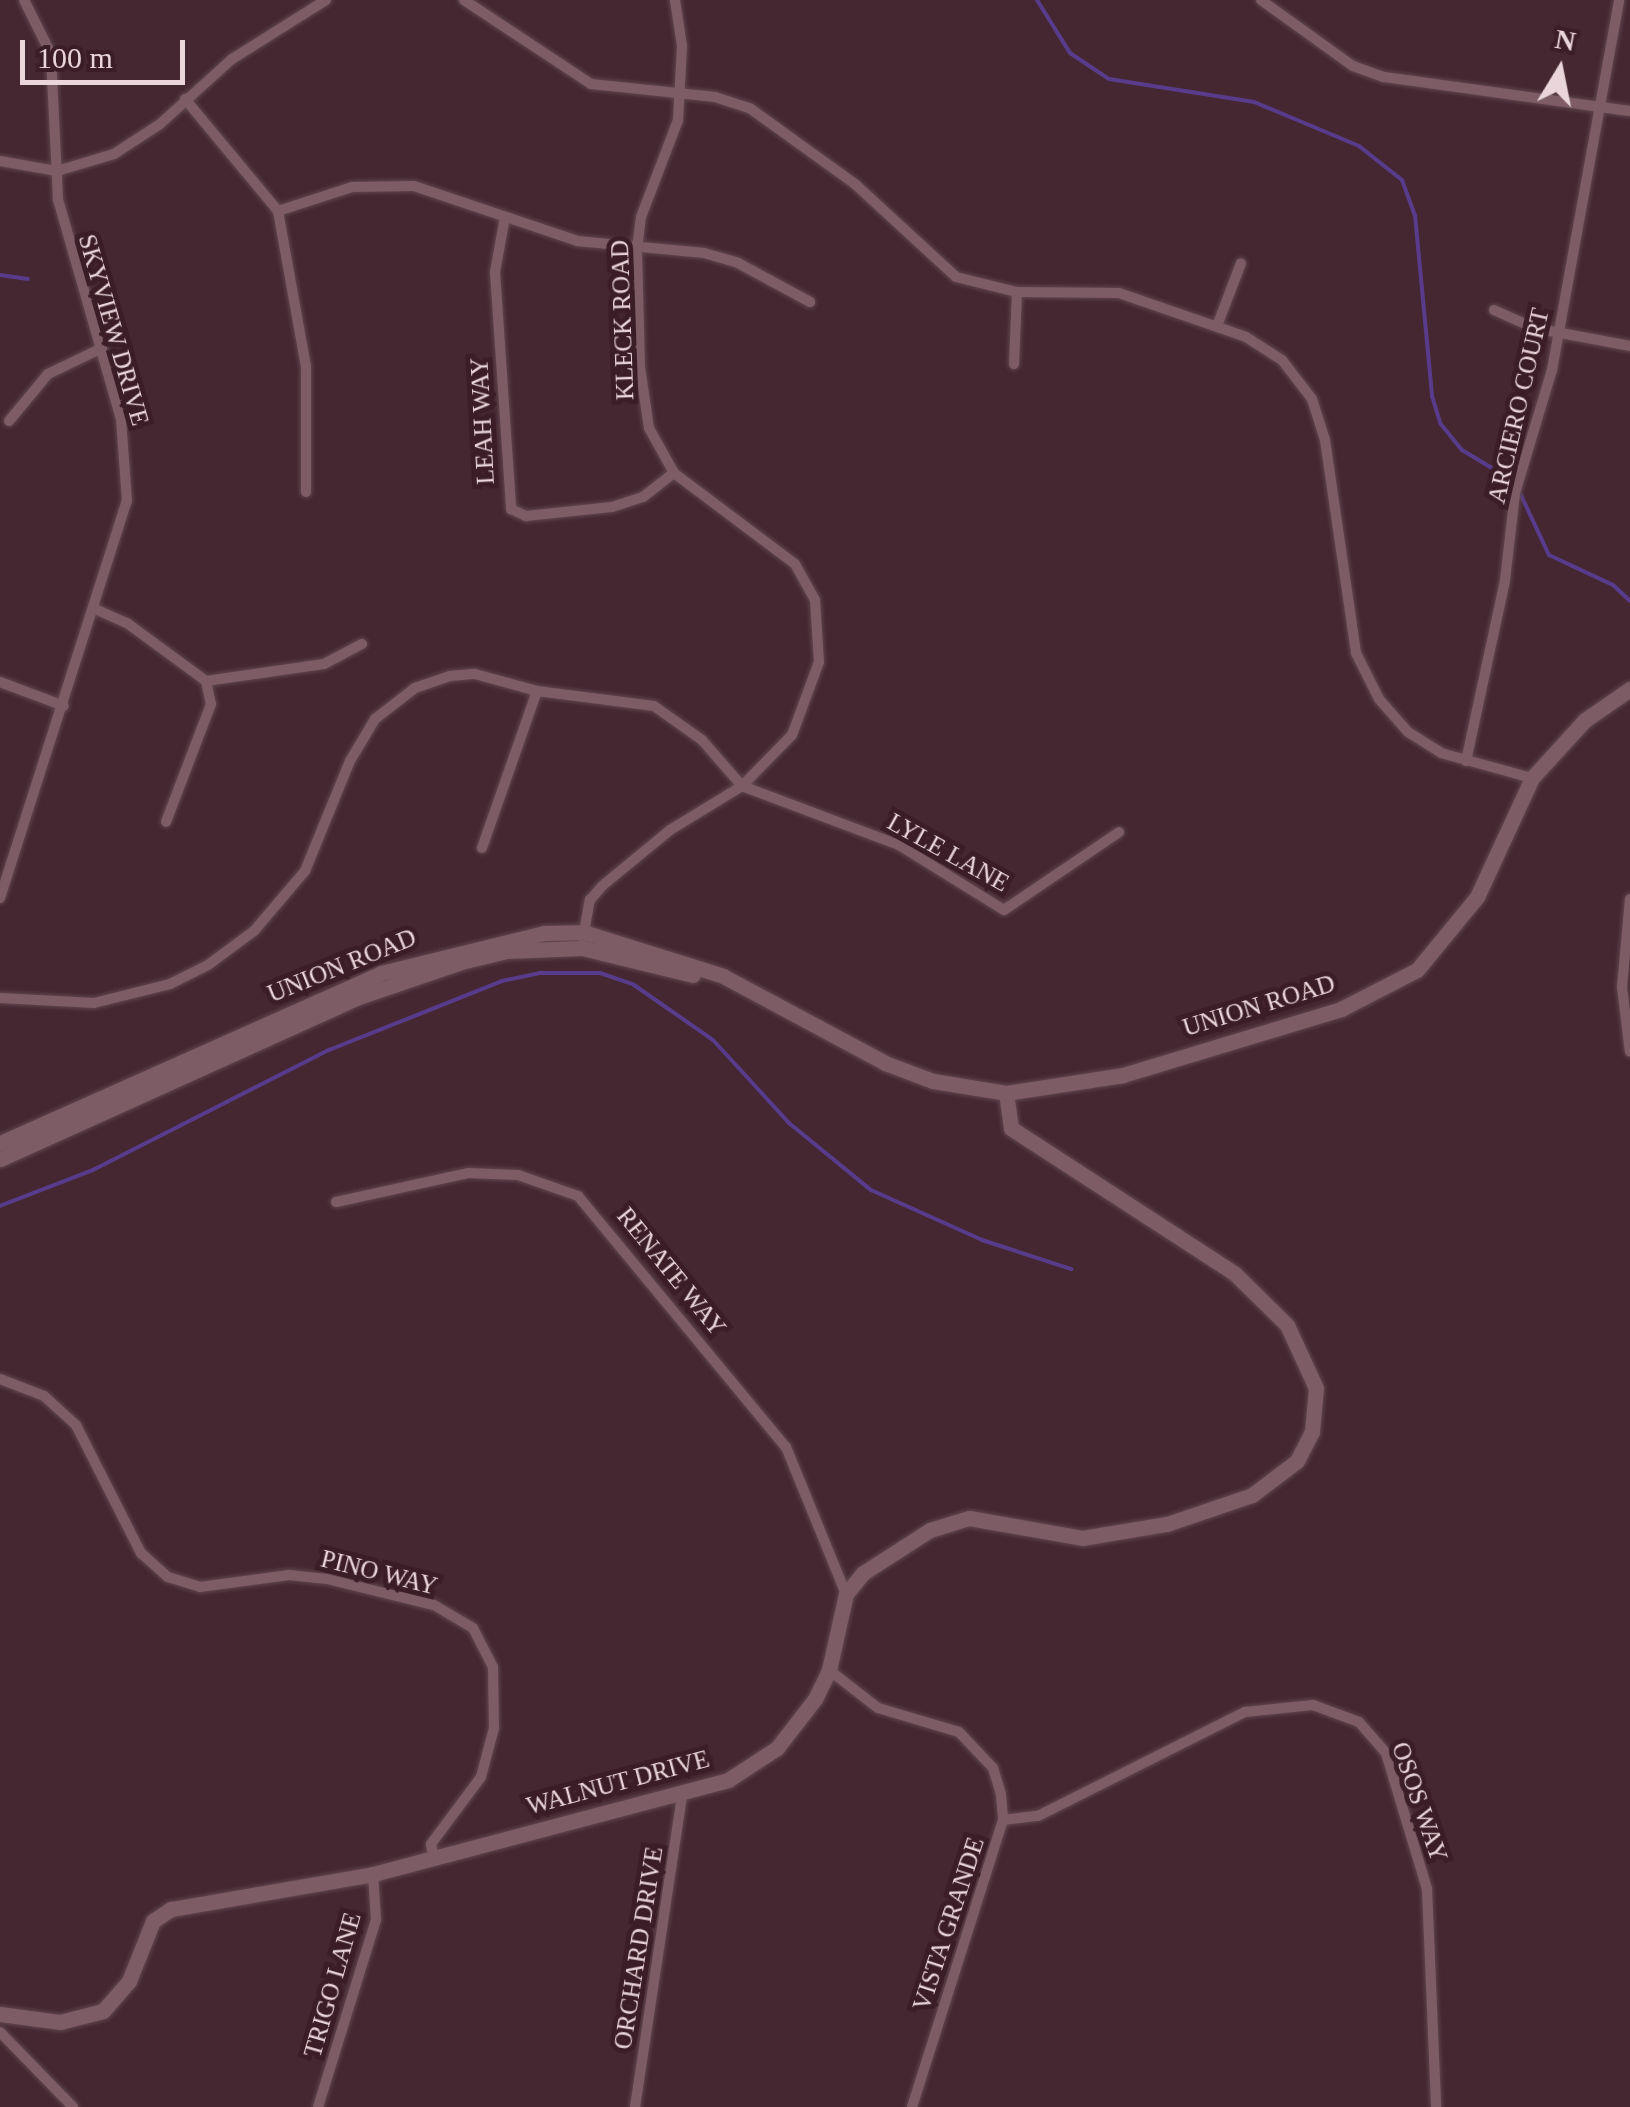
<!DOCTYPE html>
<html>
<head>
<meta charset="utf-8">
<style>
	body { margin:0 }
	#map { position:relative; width:1630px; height:2107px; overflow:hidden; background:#452731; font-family:"Times New Roman",serif }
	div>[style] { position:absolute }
	.stream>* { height:4px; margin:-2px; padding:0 2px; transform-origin:2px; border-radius:2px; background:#593b8c }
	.roads { filter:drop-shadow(0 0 2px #60464f) drop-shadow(0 0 2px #60464f) }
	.street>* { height:10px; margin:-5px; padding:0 5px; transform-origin:5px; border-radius:5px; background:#7e5c66 }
	.secondary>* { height:15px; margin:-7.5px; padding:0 7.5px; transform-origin:7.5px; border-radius:7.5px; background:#7e5c66 }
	span { translate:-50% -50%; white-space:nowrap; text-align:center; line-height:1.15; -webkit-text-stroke:10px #3b1d27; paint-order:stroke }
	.street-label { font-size:25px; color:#e9d5da }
	.north { position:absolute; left:1510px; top:20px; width:100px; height:100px; -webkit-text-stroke:8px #3b1d27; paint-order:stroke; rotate:10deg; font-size:28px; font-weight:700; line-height:40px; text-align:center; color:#e9d5da }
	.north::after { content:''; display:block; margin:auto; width:35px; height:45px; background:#e9d5da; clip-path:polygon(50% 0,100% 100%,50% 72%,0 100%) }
	.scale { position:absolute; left:20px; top:40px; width:165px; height:45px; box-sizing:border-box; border:5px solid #e9d5da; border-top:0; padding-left:12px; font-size:30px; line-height:35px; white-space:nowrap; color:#e9d5da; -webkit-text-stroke:8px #3b1d27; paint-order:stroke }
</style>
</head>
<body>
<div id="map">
	<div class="stream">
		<i style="left:1037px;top:0;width:62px;rotate:58.1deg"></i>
		<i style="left:1070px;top:53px;width:47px;rotate:33.7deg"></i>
		<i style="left:1109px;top:79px;width:147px;rotate:9deg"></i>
		<i style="left:1254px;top:102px;width:114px;rotate:22.7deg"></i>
		<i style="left:1359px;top:146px;width:55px;rotate:38.3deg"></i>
		<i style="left:1402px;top:180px;width:37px;rotate:70deg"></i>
		<i style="left:1415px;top:215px;width:182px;rotate:84.6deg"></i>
		<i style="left:1432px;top:396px;width:28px;rotate:73deg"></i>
		<i style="left:1440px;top:423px;width:35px;rotate:51deg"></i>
		<i style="left:1462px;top:450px;width:62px;rotate:31.1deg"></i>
		<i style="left:0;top:275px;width:28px;rotate:8deg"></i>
		<i style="left:1519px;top:491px;width:71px;rotate:64.9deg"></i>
		<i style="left:1549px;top:555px;width:71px;rotate:25.1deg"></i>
		<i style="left:1613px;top:585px;width:23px;rotate:43deg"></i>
		<i style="left:0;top:1206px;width:100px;rotate:-21.2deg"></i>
		<i style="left:93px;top:1170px;width:265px;rotate:-27deg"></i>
		<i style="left:329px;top:1050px;width:186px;rotate:-21.7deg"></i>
		<i style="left:502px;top:981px;width:40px;rotate:-12deg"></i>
		<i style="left:541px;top:973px;width:59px"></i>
		<i style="left:600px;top:973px;width:36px;rotate:19deg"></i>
		<i style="left:634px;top:985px;width:96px;rotate:34.8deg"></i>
		<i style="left:713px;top:1040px;width:113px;rotate:47.5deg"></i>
		<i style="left:789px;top:1123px;width:106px;rotate:39.3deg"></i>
		<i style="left:871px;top:1190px;width:122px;rotate:24.2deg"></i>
		<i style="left:982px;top:1240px;width:94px;rotate:18deg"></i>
	</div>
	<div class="roads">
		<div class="street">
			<i style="left:464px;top:0;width:152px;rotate:33.5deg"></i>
			<i style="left:591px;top:84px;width:125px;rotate:6deg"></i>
			<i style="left:715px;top:97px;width:38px;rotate:18deg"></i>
			<i style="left:751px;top:109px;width:128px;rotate:35.8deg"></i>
			<i style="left:855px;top:184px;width:137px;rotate:42.6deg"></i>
			<i style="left:956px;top:277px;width:63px;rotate:13.8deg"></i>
			<i style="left:1017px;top:292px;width:102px;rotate:0.6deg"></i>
			<i style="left:1119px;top:293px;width:134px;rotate:19.1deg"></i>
			<i style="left:1246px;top:337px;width:43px;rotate:32.6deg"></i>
			<i style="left:1282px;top:360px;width:49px;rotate:52.4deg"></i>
			<i style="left:1312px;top:399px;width:43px;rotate:72.4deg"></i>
			<i style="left:1325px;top:440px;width:215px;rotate:81.7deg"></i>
			<i style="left:1356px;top:653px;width:51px;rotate:63.4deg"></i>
			<i style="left:1379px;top:699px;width:44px;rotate:48.7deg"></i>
			<i style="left:1408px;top:732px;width:39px;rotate:32deg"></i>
			<i style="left:1441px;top:753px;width:94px;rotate:15.4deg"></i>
			<i style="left:1261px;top:0;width:113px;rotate:35.7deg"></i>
			<i style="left:1353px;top:66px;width:33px;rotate:20deg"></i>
			<i style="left:1384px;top:77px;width:248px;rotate:7.9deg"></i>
			<i style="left:185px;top:99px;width:146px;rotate:50.3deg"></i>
			<i style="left:278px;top:211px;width:158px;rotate:79.8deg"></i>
			<i style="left:306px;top:366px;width:126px;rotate:90deg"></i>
			<i style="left:0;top:161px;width:58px;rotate:10deg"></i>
			<i style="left:57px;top:171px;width:59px;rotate:-16.6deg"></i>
			<i style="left:114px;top:154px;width:55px;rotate:-33.1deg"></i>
			<i style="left:160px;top:124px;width:97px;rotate:-42.1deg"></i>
			<i style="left:232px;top:59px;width:111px;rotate:-32.1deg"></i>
			<i style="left:278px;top:211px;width:78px;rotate:-18deg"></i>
			<i style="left:352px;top:187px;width:62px;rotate:-0.9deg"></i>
			<i style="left:414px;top:186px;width:172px;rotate:18.6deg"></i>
			<i style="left:577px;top:241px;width:128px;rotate:5.4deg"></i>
			<i style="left:704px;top:253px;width:35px;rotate:16deg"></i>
			<i style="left:738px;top:263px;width:82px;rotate:28.4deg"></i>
			<i style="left:505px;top:217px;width:56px;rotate:100.3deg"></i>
			<i style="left:495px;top:272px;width:238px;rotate:86.1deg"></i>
			<i style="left:511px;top:509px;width:17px;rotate:25deg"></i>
			<i style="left:526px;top:516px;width:86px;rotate:-6deg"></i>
			<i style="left:612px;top:507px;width:33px;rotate:-18deg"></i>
			<i style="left:643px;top:497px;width:39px;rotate:-38deg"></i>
			<i style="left:1494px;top:310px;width:44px;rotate:24.2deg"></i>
			<i style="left:1534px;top:328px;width:98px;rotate:10.6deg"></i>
			<i style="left:1217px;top:326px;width:67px;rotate:-69.1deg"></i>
			<i style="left:1014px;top:364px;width:72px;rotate:-87.6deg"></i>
			<i style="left:9px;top:421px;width:61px;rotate:-50.3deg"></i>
			<i style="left:48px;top:374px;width:60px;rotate:-25.7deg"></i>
			<i style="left:95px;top:609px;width:35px;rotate:24deg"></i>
			<i style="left:127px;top:623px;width:98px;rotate:36.3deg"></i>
			<i style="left:206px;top:681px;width:24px;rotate:78deg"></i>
			<i style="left:211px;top:704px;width:126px;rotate:110.9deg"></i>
			<i style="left:206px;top:681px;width:119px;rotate:-8.2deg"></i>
			<i style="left:324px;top:664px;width:43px;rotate:-27.8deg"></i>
			<i style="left:0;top:682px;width:68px;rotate:20.6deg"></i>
			<i style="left:1466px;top:761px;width:185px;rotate:-77.8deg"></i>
			<i style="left:1505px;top:580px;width:88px;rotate:-83.4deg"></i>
			<i style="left:1515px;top:493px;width:128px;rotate:-73.3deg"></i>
			<i style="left:1552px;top:370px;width:376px;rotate:-79.7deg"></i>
			<i style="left:482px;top:848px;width:166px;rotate:-70.7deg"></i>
			<i style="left:0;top:898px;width:417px;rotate:-72.3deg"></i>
			<i style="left:127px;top:501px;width:82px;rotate:-94.2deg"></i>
			<i style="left:121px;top:419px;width:229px;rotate:-106deg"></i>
			<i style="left:58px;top:199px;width:145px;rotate:-92.8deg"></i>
			<i style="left:51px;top:54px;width:60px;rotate:-116.6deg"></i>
			<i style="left:1630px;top:899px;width:88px;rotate:95.2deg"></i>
			<i style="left:1622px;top:987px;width:65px;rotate:83deg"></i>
			<i style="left:583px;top:938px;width:39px;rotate:-80deg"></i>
			<i style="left:590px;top:900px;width:18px;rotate:-49deg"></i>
			<i style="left:602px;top:886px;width:88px;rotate:-39.5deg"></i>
			<i style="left:670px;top:830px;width:84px;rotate:-31.4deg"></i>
			<i style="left:742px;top:786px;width:71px;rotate:-45.6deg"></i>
			<i style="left:792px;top:735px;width:78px;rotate:-69.7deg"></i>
			<i style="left:819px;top:662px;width:62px;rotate:-93.7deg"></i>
			<i style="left:815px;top:600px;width:41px;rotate:-119.1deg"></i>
			<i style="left:795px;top:564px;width:151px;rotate:-143.1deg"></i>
			<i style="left:674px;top:473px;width:51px;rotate:-119.1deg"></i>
			<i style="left:649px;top:428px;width:62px;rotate:-98.4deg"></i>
			<i style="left:640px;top:367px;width:118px;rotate:-91.5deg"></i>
			<i style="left:637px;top:249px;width:32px;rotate:-83deg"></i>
			<i style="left:641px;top:217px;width:104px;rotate:-69.1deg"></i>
			<i style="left:678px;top:120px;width:74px;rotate:-86.9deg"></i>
			<i style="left:682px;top:46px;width:47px;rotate:-98.7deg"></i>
			<i style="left:0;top:998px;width:94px;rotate:3deg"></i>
			<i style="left:94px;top:1003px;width:78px;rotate:-14deg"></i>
			<i style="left:170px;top:984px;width:42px;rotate:-26.6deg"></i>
			<i style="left:208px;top:965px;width:57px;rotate:-36.5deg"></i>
			<i style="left:254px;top:931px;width:79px;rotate:-49.6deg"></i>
			<i style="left:305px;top:871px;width:119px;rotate:-67.8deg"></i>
			<i style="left:350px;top:761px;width:49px;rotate:-59.2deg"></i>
			<i style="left:375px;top:719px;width:51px;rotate:-37.8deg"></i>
			<i style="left:415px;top:688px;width:37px;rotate:-19deg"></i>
			<i style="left:450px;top:676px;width:25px;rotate:-5deg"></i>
			<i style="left:475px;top:674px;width:64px;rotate:15.3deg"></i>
			<i style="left:537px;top:691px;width:118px;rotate:7.3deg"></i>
			<i style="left:654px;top:706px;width:59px;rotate:35.3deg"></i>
			<i style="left:702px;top:740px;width:61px;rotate:49deg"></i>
			<i style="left:742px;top:786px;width:168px;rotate:20.6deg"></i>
			<i style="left:899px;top:845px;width:123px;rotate:31.8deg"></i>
			<i style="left:1004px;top:910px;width:139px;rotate:-34.1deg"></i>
			<i style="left:336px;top:1202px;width:135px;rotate:-12.4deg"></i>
			<i style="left:468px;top:1173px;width:50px;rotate:2.3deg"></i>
			<i style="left:518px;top:1175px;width:64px;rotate:19.3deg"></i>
			<i style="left:578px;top:1196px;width:326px;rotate:50.4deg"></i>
			<i style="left:786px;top:1447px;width:159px;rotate:67.8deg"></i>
			<i style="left:0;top:1379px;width:47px;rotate:21.1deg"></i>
			<i style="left:44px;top:1396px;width:43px;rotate:42.2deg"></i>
			<i style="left:76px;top:1425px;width:144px;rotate:63.1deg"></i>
			<i style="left:141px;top:1553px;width:36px;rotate:42deg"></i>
			<i style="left:168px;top:1577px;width:34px;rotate:17deg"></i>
			<i style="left:200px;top:1587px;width:90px;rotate:-7.7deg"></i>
			<i style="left:289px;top:1575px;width:38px;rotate:6deg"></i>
			<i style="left:327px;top:1579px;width:110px;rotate:13.7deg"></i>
			<i style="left:434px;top:1605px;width:45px;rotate:30.5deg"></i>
			<i style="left:473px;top:1628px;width:44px;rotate:62.9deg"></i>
			<i style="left:493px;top:1667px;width:61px;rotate:89.1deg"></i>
			<i style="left:494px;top:1728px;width:51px;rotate:104.9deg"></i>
			<i style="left:481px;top:1777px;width:84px;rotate:126.7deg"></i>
			<i style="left:431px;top:1844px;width:15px;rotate:79deg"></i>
			<i style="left:829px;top:1670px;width:62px;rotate:37.8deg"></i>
			<i style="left:878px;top:1708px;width:84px;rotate:16.5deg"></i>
			<i style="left:959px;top:1732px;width:50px;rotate:46.6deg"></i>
			<i style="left:993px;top:1768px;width:28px;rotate:73deg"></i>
			<i style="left:1001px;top:1795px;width:25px;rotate:85deg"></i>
			<i style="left:1003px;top:1820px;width:301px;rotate:107.6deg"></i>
			<i style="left:1003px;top:1820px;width:35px;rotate:-7deg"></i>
			<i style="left:1038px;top:1816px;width:232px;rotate:-26.7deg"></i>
			<i style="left:1245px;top:1712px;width:68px;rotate:-5.9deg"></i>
			<i style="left:1313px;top:1705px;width:49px;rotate:20.3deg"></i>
			<i style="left:1359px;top:1722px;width:41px;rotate:48.9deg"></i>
			<i style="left:1386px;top:1753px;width:142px;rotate:73.2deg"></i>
			<i style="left:1427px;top:1889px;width:218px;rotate:87.6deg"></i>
			<i style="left:0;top:2032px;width:105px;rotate:45.8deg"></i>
			<i style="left:318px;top:2107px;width:196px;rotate:-72.8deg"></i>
			<i style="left:376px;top:1920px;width:46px;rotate:-93.7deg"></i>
			<i style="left:635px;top:2107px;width:316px;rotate:-81.4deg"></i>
		</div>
		<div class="secondary">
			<i style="left:0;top:1143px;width:417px;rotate:-24deg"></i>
			<i style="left:381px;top:973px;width:168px;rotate:-13.8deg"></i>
			<i style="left:544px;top:933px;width:39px;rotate:-1deg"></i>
			<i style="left:583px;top:932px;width:147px;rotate:17.4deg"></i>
			<i style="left:723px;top:976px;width:184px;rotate:28.2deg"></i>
			<i style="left:885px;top:1063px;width:51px;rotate:20.6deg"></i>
			<i style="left:933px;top:1081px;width:74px;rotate:9.3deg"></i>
			<i style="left:1006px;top:1093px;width:118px;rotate:-8.7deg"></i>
			<i style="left:1123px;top:1075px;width:228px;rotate:-16.8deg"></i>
			<i style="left:1341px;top:1009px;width:85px;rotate:-27.2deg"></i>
			<i style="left:1417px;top:970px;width:94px;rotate:-50.6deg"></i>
			<i style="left:1477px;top:897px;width:131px;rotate:-65.2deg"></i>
			<i style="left:1532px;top:778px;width:79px;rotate:-47.6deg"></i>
			<i style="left:1585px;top:720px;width:55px;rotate:-34.6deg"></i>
			<i style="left:0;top:1159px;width:391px;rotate:-24.3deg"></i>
			<i style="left:356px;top:998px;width:111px;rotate:-18.9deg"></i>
			<i style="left:461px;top:962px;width:46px;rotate:-13.7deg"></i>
			<i style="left:506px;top:951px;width:76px;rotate:-2.3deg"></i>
			<i style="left:582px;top:948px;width:114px;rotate:13.7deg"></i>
			<i style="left:0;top:2014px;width:61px;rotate:7.6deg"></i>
			<i style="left:60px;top:2022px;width:44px;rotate:-14.3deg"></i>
			<i style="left:103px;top:2011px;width:40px;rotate:-49deg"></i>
			<i style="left:129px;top:1981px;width:65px;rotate:-68.2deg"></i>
			<i style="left:153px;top:1921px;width:22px;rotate:-34deg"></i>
			<i style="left:171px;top:1909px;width:205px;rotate:-9.8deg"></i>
			<i style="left:373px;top:1874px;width:367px;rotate:-14.8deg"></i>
			<i style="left:728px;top:1780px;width:59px;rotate:-33.1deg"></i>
			<i style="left:777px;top:1748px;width:62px;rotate:-52.2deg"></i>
			<i style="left:815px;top:1699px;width:32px;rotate:-64deg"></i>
			<i style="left:829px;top:1670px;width:78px;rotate:-77.4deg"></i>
			<i style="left:846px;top:1594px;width:27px;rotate:-51deg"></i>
			<i style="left:863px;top:1573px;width:80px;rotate:-32.7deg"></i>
			<i style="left:930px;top:1530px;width:41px;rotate:-17.1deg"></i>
			<i style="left:969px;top:1518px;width:115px;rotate:10deg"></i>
			<i style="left:1082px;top:1538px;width:86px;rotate:-9.4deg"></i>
			<i style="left:1167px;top:1524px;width:90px;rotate:-18.8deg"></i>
			<i style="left:1252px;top:1495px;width:56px;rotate:-37.1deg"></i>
			<i style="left:1297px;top:1461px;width:33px;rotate:-63deg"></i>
			<i style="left:1312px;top:1432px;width:44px;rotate:-84.8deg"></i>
			<i style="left:1316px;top:1388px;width:69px;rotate:-114.7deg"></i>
			<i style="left:1287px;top:1325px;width:74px;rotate:-135.5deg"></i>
			<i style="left:1234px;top:1273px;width:266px;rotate:-147deg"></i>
			<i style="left:1011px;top:1128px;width:35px;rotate:-98deg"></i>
		</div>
	</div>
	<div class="street-label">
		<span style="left:623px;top:320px;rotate:-92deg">KLECK ROAD</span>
		<span style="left:113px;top:330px;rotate:74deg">SKYVIEW DRIVE</span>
		<span style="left:1519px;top:406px;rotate:-77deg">ARCIERO COURT</span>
		<span style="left:483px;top:421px;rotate:-93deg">LEAH WAY</span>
		<span style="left:948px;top:853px;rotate:29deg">LYLE LANE</span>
		<span style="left:342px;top:966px;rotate:-22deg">UNION ROAD</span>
		<span style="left:1259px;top:1006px;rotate:-17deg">UNION ROAD</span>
		<span style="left:671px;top:1272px;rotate:51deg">RENATE WAY</span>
		<span style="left:379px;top:1573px;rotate:14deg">PINO WAY</span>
		<span style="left:618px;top:1783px;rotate:-15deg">WALNUT DRIVE</span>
		<span style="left:1419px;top:1802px;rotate:71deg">OSOS WAY</span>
		<span style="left:949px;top:1924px;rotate:-72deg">VISTA GRANDE</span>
		<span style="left:639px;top:1948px;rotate:-81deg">ORCHARD DRIVE</span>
		<span style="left:333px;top:1985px;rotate:-74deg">TRIGO LANE</span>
	</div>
	<div class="north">N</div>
	<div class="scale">100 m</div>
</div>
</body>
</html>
